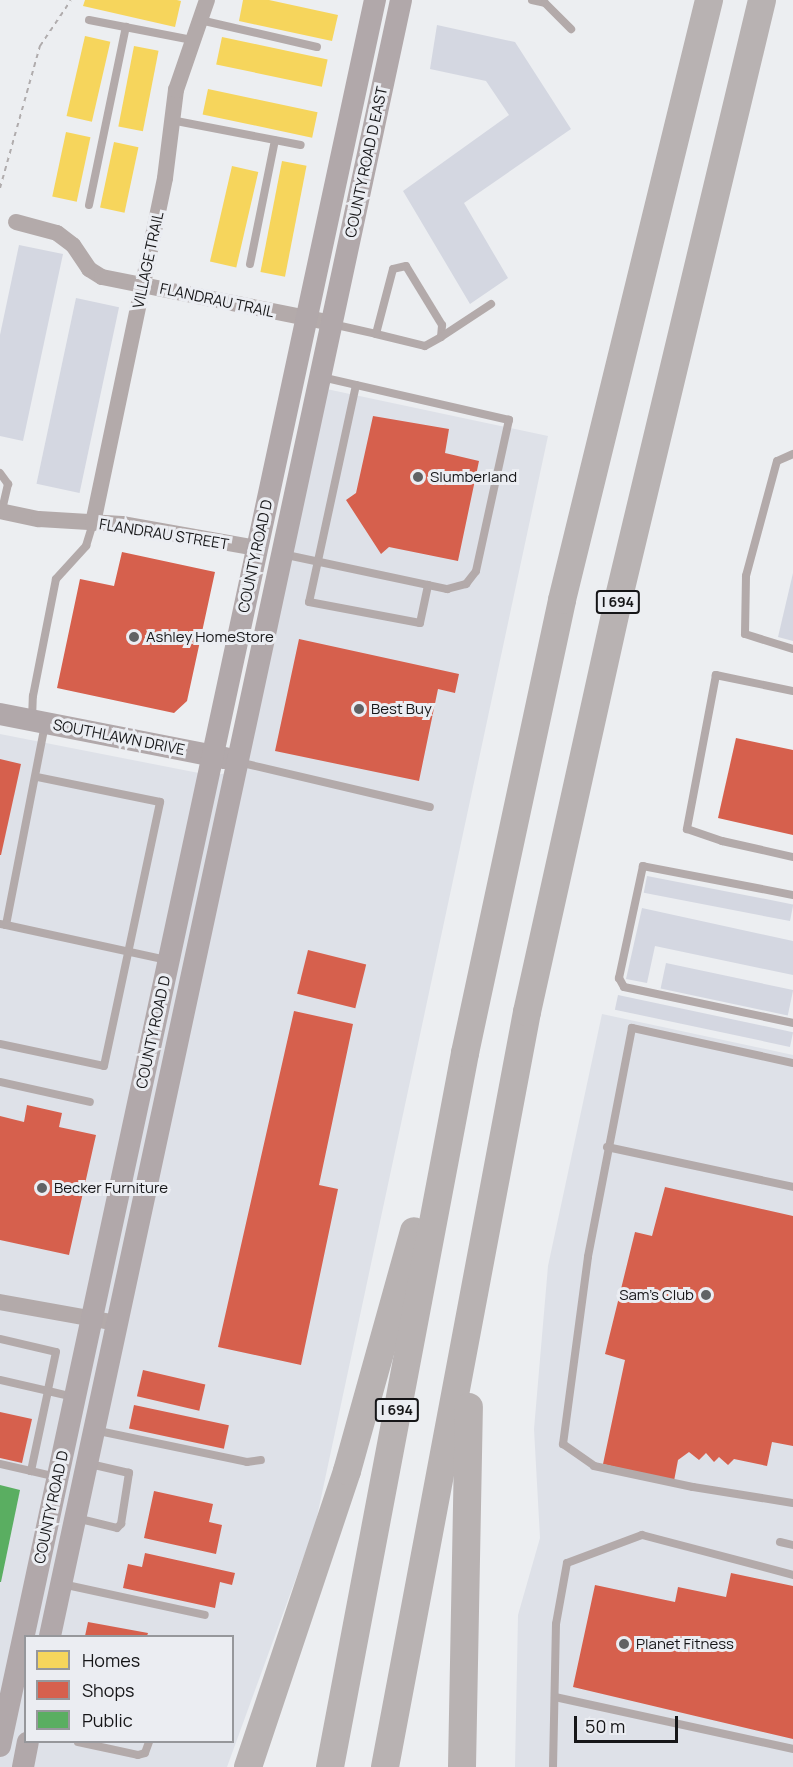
<!DOCTYPE html>
<html>
<head>
<meta charset="utf-8">
<style>
	body { margin:0 }
	#map { position:relative; width:793px; height:1767px; overflow:hidden; background:#eceef1; font-family:Manrope,sans-serif }
	div>[style] { position:absolute }
	.built>* { inset:0; background:#dee1e8 }
	.homes>* { inset:0; background:#f6d55c; transform-origin:0 0 }
	.shops>* { inset:0; background:#d6604d; transform-origin:0 0 }
	.public>* { inset:0; background:#5aae61 }
	.building>* { inset:0; background:#d4d7e1; transform-origin:0 0 }
	.path>* { height:2px; margin-top:-1px; transform-origin:0; background:repeating-linear-gradient(90deg,#b0acad 0 4.5px,transparent 0 9px) }
	.lane>* { height:8px; margin:-4px; padding:0 4px; transform-origin:4px; border-radius:4px; background:#b3aaaa }
	.street>* { height:16px; margin:-8px; padding:0 8px; transform-origin:8px; border-radius:8px; background:#b3aaaa }
	.secondary>* { height:22px; margin:-11px; padding:0 11px; transform-origin:11px; border-radius:11px; background:#b1a8aa }
	.highway>* { height:28px; margin:-14px; padding:0 14px; transform-origin:14px; border-radius:14px; background:#b8b2b2 }
	.dots>* { width:16px; height:16px; translate:-50% -50%; box-sizing:border-box; border:3px solid #ebedf2; border-radius:50% }
	span { translate:-50% -50%; white-space:nowrap; text-align:center; line-height:1.15; -webkit-text-stroke:6px #ebedf2; paint-order:stroke }
	.shield-label span { padding:2px 4px; background:#ebedf2; border:2px solid; border-radius:4px; -webkit-text-stroke-width:0 }
	.shield-label { font-size:14px; color:#161618; font-weight:700 }
	.street-label { font-size:15px; color:#161618 }
	.poi-label { font-size:15px; color:#161618 }
	.left { translate:0 -50%; text-align:left }
	.right { translate:-100% -50%; text-align:right }
	.legend { position:absolute; left:24px; top:1635px; width:210px; height:108px; box-sizing:border-box; background:#ebedf2; border:2px solid #96979b; margin:0; padding:8px 10px; list-style:none; font-size:18px; color:#161618 }
	.legend li { display:flex; align-items:center; gap:12px; height:30px }
	.legend b { width:30px; border:2px solid #96979b }
	.scale { position:absolute; left:574px; top:1716px; width:104px; height:27px; box-sizing:border-box; border:3px solid #161618; border-top:0; padding-left:8px; font-size:18px; line-height:21px; white-space:nowrap; color:#161618; -webkit-text-stroke:4px #ebedf2; paint-order:stroke }
</style>
</head>
<body>
<div id="map">
	<div class="built">
		<i style="clip-path:polygon(evenodd,317px 387px,548px 436px,315px 1526px,227px 1767px,0 1767px,0 734px,209px 775px,233px 773px,317px 387px,26px 1636px,232px 1636px,232px 1742px,26px 1742px,26px 1636px)"></i>
		<i style="clip-path:polygon(602px 1014px,793px 1055px,793px 1767px,515px 1767px,518px 1615px,540px 1538px,534px 1429px,548px 1266px)"></i>
	</div>
	<div class="homes">
		<i style="clip-path:polygon(85px 0,177px 0,181px 1px,175px 27px,83px 6px)"></i>
		<i style="clip-path:polygon(243px 0,269px 0,338px 15px,332px 41px,239px 21px)"></i>
		<i style="left:85px;top:36px;width:26px;height:82px;rotate:13deg"></i>
		<i style="left:222px;top:37px;width:108px;height:28px;rotate:12deg"></i>
		<i style="left:134px;top:46px;width:25px;height:82px;rotate:11deg"></i>
		<i style="left:208px;top:89px;width:112px;height:26px;rotate:12deg"></i>
		<i style="left:66px;top:132px;width:25px;height:66px;rotate:12deg"></i>
		<i style="left:114px;top:142px;width:25px;height:67px;rotate:12deg"></i>
		<i style="left:282px;top:161px;width:25px;height:113px;rotate:11deg"></i>
		<i style="left:232px;top:166px;width:27px;height:98px;rotate:13deg"></i>
	</div>
	<div class="shops">
		<i style="clip-path:polygon(373px 416px,449px 429px,445px 453px,479px 461px,458px 561px,389px 547px,381px 554px,346px 500px,356px 493px)"></i>
		<i style="clip-path:polygon(122px 552px,215px 572px,187px 701px,174px 713px,57px 688px,80px 579px,114px 586px)"></i>
		<i style="clip-path:polygon(299px 639px,459px 674px,455px 693px,438px 689px,419px 781px,275px 751px)"></i>
		<i style="clip-path:polygon(736px 738px,793px 750px,793px 835px,718px 818px)"></i>
		<i style="clip-path:polygon(0 759px,21px 764px,1px 855px,0 855px)"></i>
		<i style="left:308px;top:950px;width:60px;height:45px;rotate:14deg"></i>
		<i style="clip-path:polygon(294px 1011px,353px 1024px,319px 1185px,338px 1189px,301px 1365px,218px 1347px)"></i>
		<i style="clip-path:polygon(27px 1105px,62px 1113px,59px 1127px,96px 1135px,69px 1255px,0 1240px,0 1116px,24px 1122px)"></i>
		<i style="clip-path:polygon(665px 1187px,793px 1216px,793px 1446px,772px 1442px,767px 1466px,734px 1459px,728px 1465px,719px 1457px,714px 1462px,706px 1453px,699px 1460px,689px 1452px,678px 1460px,674px 1481px,603px 1464px,625px 1360px,605px 1354px,635px 1232px,652px 1236px)"></i>
		<i style="left:143px;top:1370px;width:64px;height:27px;rotate:13deg"></i>
		<i style="left:134px;top:1405px;width:97px;height:24px;rotate:12deg"></i>
		<i style="clip-path:polygon(0 1412px,32px 1419px,22px 1463px,0 1458px)"></i>
		<i style="clip-path:polygon(154px 1491px,213px 1504px,209px 1522px,222px 1525px,216px 1554px,144px 1538px)"></i>
		<i style="clip-path:polygon(145px 1553px,235px 1573px,232px 1585px,220px 1582px,215px 1608px,123px 1588px,128px 1564px,142px 1567px)"></i>
		<i style="clip-path:polygon(731px 1573px,793px 1586px,793px 1739px,573px 1687px,595px 1585px,675px 1602px,678px 1587px,726px 1597px)"></i>
		<i style="clip-path:polygon(88px 1622px,148px 1633px,147px 1636px,85px 1636px)"></i>
	</div>
	<div class="public">
		<i style="clip-path:polygon(0 1485px,20px 1490px,1px 1582px,0 1582px)"></i>
	</div>
	<div class="building">
		<i style="clip-path:polygon(437px 25px,515px 42px,571px 129px,464px 203px,508px 278px,470px 304px,403px 191px,509px 115px,486px 81px,430px 69px)"></i>
		<i style="clip-path:polygon(19px 245px,63px 254px,23px 441px,0 436px,0 335px)"></i>
		<i style="left:76px;top:298px;width:44px;height:190px;rotate:12deg"></i>
		<i style="clip-path:polygon(793px 573px,793px 641px,778px 637px)"></i>
		<i style="left:647px;top:876px;width:149px;height:17px;rotate:11deg"></i>
		<i style="clip-path:polygon(642px 908px,793px 941px,793px 975px,655px 946px,647px 983px,626px 979px)"></i>
		<i style="left:666px;top:963px;width:130px;height:26px;rotate:12deg"></i>
		<i style="left:618px;top:995px;width:179px;height:15px;rotate:12deg"></i>
	</div>
	<div class="path">
		<i style="left:0;top:188px;width:148px;rotate:-74.3deg"></i>
		<i style="left:40px;top:46px;width:55px;rotate:-56deg"></i>
	</div>
	<div class="lane">
		<i style="left:532px;top:0;width:13px;rotate:13deg"></i>
		<i style="left:545px;top:3px;width:37px;rotate:45deg"></i>
		<i style="left:89px;top:20px;width:105px;rotate:11deg"></i>
		<i style="left:200px;top:20px;width:120px;rotate:13deg"></i>
		<i style="left:171px;top:120px;width:132px;rotate:10.9deg"></i>
		<i style="left:89px;top:205px;width:182px;rotate:-78.3deg"></i>
		<i style="left:250px;top:264px;width:126px;rotate:-78.6deg"></i>
		<i style="left:332px;top:324px;width:45px;rotate:12.8deg"></i>
		<i style="left:376px;top:334px;width:50px;rotate:13.8deg"></i>
		<i style="left:425px;top:346px;width:18px;rotate:-29deg"></i>
		<i style="left:441px;top:337px;width:12px;rotate:-85deg"></i>
		<i style="left:442px;top:325px;width:69px;rotate:-121.4deg"></i>
		<i style="left:406px;top:266px;width:13px;rotate:167deg"></i>
		<i style="left:393px;top:269px;width:67px;rotate:104.7deg"></i>
		<i style="left:441px;top:337px;width:60px;rotate:-33.4deg"></i>
		<i style="left:356px;top:385px;width:222px;rotate:102.2deg"></i>
		<i style="left:309px;top:602px;width:113px;rotate:10.7deg"></i>
		<i style="left:420px;top:623px;width:39px;rotate:-78deg"></i>
		<i style="left:793px;top:454px;width:17px;rotate:156deg"></i>
		<i style="left:777px;top:461px;width:119px;rotate:105.1deg"></i>
		<i style="left:746px;top:576px;width:58px;rotate:91deg"></i>
		<i style="left:745px;top:634px;width:50px;rotate:17.4deg"></i>
		<i style="left:0;top:473px;width:14px;rotate:54deg"></i>
		<i style="left:8px;top:484px;width:28px;rotate:103deg"></i>
		<i style="left:282px;top:554px;width:169px;rotate:12deg"></i>
		<i style="left:447px;top:589px;width:20px;rotate:-15deg"></i>
		<i style="left:466px;top:584px;width:16px;rotate:-52deg"></i>
		<i style="left:476px;top:571px;width:155px;rotate:-77.7deg"></i>
		<i style="left:509px;top:420px;width:193px;rotate:-167.1deg"></i>
		<i style="left:793px;top:691px;width:79px;rotate:-168.3deg"></i>
		<i style="left:716px;top:675px;width:157px;rotate:100.7deg"></i>
		<i style="left:687px;top:829px;width:37px;rotate:19deg"></i>
		<i style="left:722px;top:841px;width:73px;rotate:12.7deg"></i>
		<i style="left:32px;top:720px;width:24px;rotate:-88deg"></i>
		<i style="left:33px;top:696px;width:119px;rotate:-78.9deg"></i>
		<i style="left:56px;top:579px;width:45px;rotate:-47.7deg"></i>
		<i style="left:86px;top:546px;width:24px;rotate:-73deg"></i>
		<i style="left:238px;top:762px;width:197px;rotate:13.2deg"></i>
		<i style="left:793px;top:895px;width:153px;rotate:-169.1deg"></i>
		<i style="left:643px;top:866px;width:115px;rotate:102.1deg"></i>
		<i style="left:619px;top:978px;width:10px;rotate:61deg"></i>
		<i style="left:624px;top:987px;width:173px;rotate:12deg"></i>
		<i style="left:0;top:924px;width:6px;rotate:9deg"></i>
		<i style="left:6px;top:925px;width:204px;rotate:-79deg"></i>
		<i style="left:6px;top:925px;width:164px;rotate:12.3deg"></i>
		<i style="left:0;top:1044px;width:106px;rotate:11.9deg"></i>
		<i style="left:104px;top:1066px;width:270px;rotate:-78deg"></i>
		<i style="left:160px;top:802px;width:126px;rotate:-168.5deg"></i>
		<i style="left:793px;top:1063px;width:165px;rotate:-167.7deg"></i>
		<i style="left:632px;top:1028px;width:233px;rotate:100.9deg"></i>
		<i style="left:588px;top:1257px;width:189px;rotate:97.6deg"></i>
		<i style="left:563px;top:1444px;width:38px;rotate:35deg"></i>
		<i style="left:594px;top:1466px;width:101px;rotate:12deg"></i>
		<i style="left:693px;top:1487px;width:101px;rotate:9.1deg"></i>
		<i style="left:0;top:1082px;width:92px;rotate:12.5deg"></i>
		<i style="left:607px;top:1147px;width:190px;rotate:12.1deg"></i>
		<i style="left:0;top:1339px;width:57px;rotate:13.1deg"></i>
		<i style="left:56px;top:1352px;width:40px;rotate:102deg"></i>
		<i style="left:48px;top:1391px;width:28px;rotate:13deg"></i>
		<i style="left:0;top:1380px;width:49px;rotate:12.9deg"></i>
		<i style="left:48px;top:1391px;width:82px;rotate:102deg"></i>
		<i style="left:94px;top:1430px;width:156px;rotate:11.8deg"></i>
		<i style="left:247px;top:1462px;width:14px;rotate:-8deg"></i>
		<i style="left:0;top:1464px;width:58px;rotate:12.8deg"></i>
		<i style="left:76px;top:1518px;width:42px;rotate:13.7deg"></i>
		<i style="left:117px;top:1528px;width:6px;rotate:-45deg"></i>
		<i style="left:121px;top:1524px;width:52px;rotate:-81.1deg"></i>
		<i style="left:129px;top:1473px;width:40px;rotate:-167deg"></i>
		<i style="left:780px;top:1542px;width:13px;rotate:13deg"></i>
		<i style="left:62px;top:1584px;width:146px;rotate:12.2deg"></i>
		<i style="left:555px;top:1697px;width:244px;rotate:12.3deg"></i>
		<i style="left:78px;top:1742px;width:61px;rotate:12.2deg"></i>
		<i style="left:138px;top:1755px;width:7px;rotate:-16deg"></i>
		<i style="left:145px;top:1753px;width:12px;rotate:-70deg"></i>
		<i style="left:553px;top:1767px;width:143px;rotate:-88.8deg"></i>
		<i style="left:556px;top:1624px;width:62px;rotate:-79.8deg"></i>
		<i style="left:567px;top:1563px;width:80px;rotate:-20.5deg"></i>
		<i style="left:642px;top:1535px;width:156px;rotate:14.8deg"></i>
	</div>
	<div class="street">
		<i style="left:16px;top:222px;width:42px;rotate:15deg"></i>
		<i style="left:57px;top:233px;width:20px;rotate:37deg"></i>
		<i style="left:73px;top:245px;width:29px;rotate:56deg"></i>
		<i style="left:89px;top:269px;width:15px;rotate:32deg"></i>
		<i style="left:102px;top:277px;width:235px;rotate:11.3deg"></i>
		<i style="left:0;top:511px;width:40px;rotate:12deg"></i>
		<i style="left:39px;top:519px;width:83px;rotate:3.4deg"></i>
		<i style="left:122px;top:524px;width:137px;rotate:10.1deg"></i>
		<i style="left:93px;top:523px;width:352px;rotate:-78.2deg"></i>
		<i style="left:165px;top:178px;width:89px;rotate:-82.9deg"></i>
		<i style="left:176px;top:90px;width:95px;rotate:-71deg"></i>
		<i style="left:0;top:1302px;width:119px;rotate:10.2deg"></i>
	</div>
	<div class="secondary">
		<i style="left:0;top:714px;width:229px;rotate:11.1deg"></i>
		<i style="left:50px;top:1636px;width:1673px;rotate:-77.89deg"></i>
		<i style="left:0;top:1746px;width:1786px;rotate:-77.88deg"></i>
		<i style="left:23px;top:1767px;width:25px;rotate:-79deg"></i>
	</div>
	<div class="highway">
		<i style="left:248px;top:1767px;width:312px;rotate:-71.5deg"></i>
		<i style="left:347px;top:1471px;width:249px;rotate:-74.4deg"></i>
		<i style="left:330px;top:1767px;width:727px;rotate:-79.29deg"></i>
		<i style="left:465px;top:1053px;width:463px;rotate:-77.9deg"></i>
		<i style="left:562px;top:600px;width:618px;rotate:-76.23deg"></i>
		<i style="left:385px;top:1767px;width:768px;rotate:-79.35deg"></i>
		<i style="left:527px;top:1012px;width:417px;rotate:-77.5deg"></i>
		<i style="left:617px;top:605px;width:622px;rotate:-76.52deg"></i>
		<i style="left:462px;top:1767px;width:360px;rotate:-88.9deg"></i>
	</div>
	<div class="dots">
		<i style="left:418px;top:477px;background:#616264"></i>
		<i style="left:134px;top:637px;background:#616264"></i>
		<i style="left:359px;top:709px;background:#616264"></i>
		<i style="left:42px;top:1188px;background:#616264"></i>
		<i style="left:706px;top:1295px;background:#616264"></i>
		<i style="left:624px;top:1644px;background:#616264"></i>
	</div>
	<div class="shield-label">
		<span style="left:618px;top:602px">I 694</span>
		<span style="left:397px;top:1410px">I 694</span>
	</div>
	<div class="street-label">
		<span style="left:366px;top:162px;rotate:-78deg">COUNTY ROAD D EAST</span>
		<span style="left:148px;top:260px;rotate:-78deg">VILLAGE TRAIL</span>
		<span style="left:217px;top:300px;rotate:12deg">FLANDRAU TRAIL</span>
		<span style="left:164px;top:534px;rotate:9deg">FLANDRAU STREET</span>
		<span style="left:255px;top:556px;rotate:-78deg">COUNTY ROAD D</span>
		<span style="left:119px;top:737px;rotate:11deg">SOUTHLAWN DRIVE</span>
		<span style="left:153px;top:1032px;rotate:-78deg">COUNTY ROAD D</span>
		<span style="left:51px;top:1507px;rotate:-78deg">COUNTY ROAD D</span>
	</div>
	<div class="poi-label">
		<span class="left" style="left:430px;top:477px">Slumberland</span>
		<span class="left" style="left:146px;top:637px">Ashley HomeStore</span>
		<span class="left" style="left:371px;top:709px">Best Buy</span>
		<span class="left" style="left:54px;top:1188px">Becker Furniture</span>
		<span class="right" style="left:694px;top:1295px">Sam's Club</span>
		<span class="left" style="left:636px;top:1644px">Planet Fitness</span>
	</div>
	<ul class="legend">
	<li><b style="height:16px;background:#f6d55c"></b>Homes</li>
	<li><b style="height:16px;background:#d6604d"></b>Shops</li>
	<li><b style="height:16px;background:#5aae61"></b>Public</li>
	</ul>
	<div class="scale">50 m</div>
</div>
</body>
</html>
